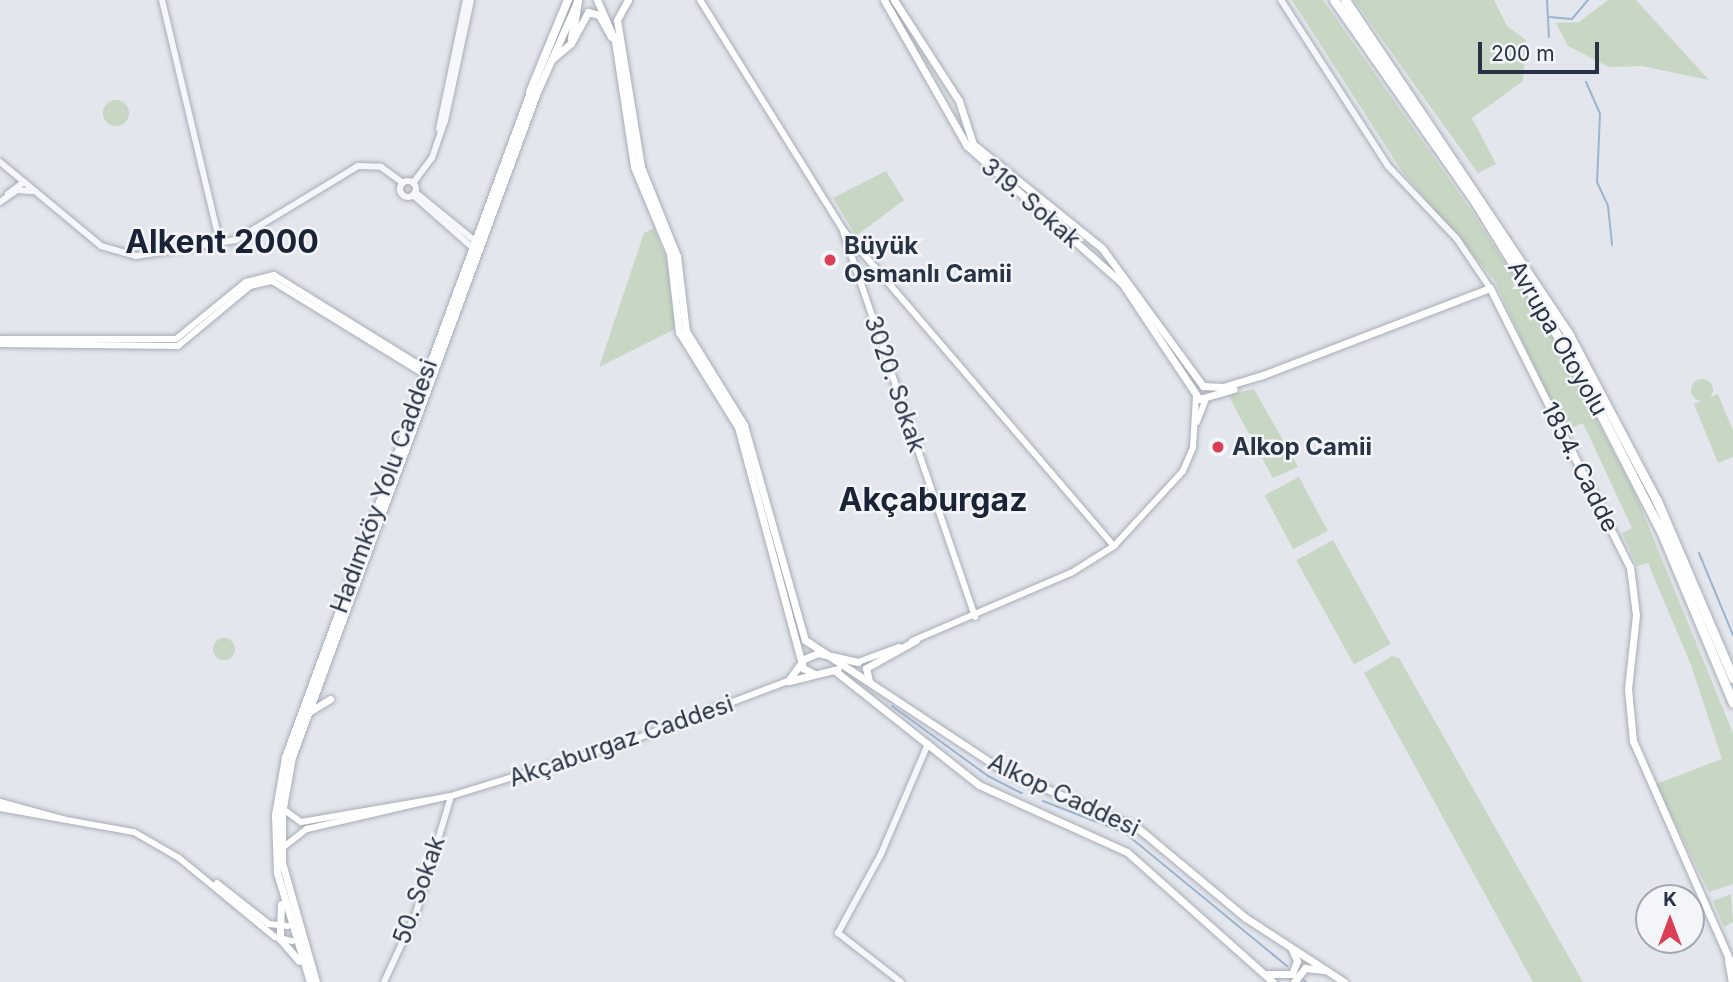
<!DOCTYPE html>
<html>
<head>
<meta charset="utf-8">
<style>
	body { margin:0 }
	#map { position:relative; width:1733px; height:982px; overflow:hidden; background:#e3e6ec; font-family:Inter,sans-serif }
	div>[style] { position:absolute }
	.green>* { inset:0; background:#c8d7c3; transform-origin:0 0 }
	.round { border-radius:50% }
	.stream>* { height:2px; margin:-1px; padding:0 1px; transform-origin:1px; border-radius:1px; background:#9bb4cf }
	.roads { filter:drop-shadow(0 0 2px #a7adb7) drop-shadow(0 0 2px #a7adb7) }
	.tertiary>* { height:6px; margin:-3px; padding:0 3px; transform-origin:3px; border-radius:3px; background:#f6f7fa }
	.tertiary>.ring { margin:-3px; padding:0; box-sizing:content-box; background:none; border:6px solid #f6f7fa; border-radius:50% }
	.secondary>* { height:6px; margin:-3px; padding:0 3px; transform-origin:3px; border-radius:3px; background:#fff }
	.primary>* { height:7px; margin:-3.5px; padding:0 3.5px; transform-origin:3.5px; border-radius:3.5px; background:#fff }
	.trunk>* { height:8px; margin:-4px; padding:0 4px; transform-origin:4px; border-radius:4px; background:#fff }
	.motorway>* { height:9px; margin:-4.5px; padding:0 4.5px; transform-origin:4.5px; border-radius:4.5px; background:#fff }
	.dots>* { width:19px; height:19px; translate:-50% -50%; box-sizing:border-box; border:4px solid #f3f5f9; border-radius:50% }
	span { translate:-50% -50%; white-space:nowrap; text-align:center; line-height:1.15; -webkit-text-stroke:5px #f3f5f9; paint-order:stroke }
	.street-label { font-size:24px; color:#293346 }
	.poi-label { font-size:24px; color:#293346; font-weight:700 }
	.left { translate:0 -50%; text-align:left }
	.district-label { font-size:32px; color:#1b2437; font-weight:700 }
	.north { position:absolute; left:1635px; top:884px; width:70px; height:70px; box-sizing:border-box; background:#f3f5f9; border:2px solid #a2a7b1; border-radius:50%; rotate:0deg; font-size:19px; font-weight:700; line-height:28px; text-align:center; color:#293346 }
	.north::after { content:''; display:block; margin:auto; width:24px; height:32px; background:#da3f55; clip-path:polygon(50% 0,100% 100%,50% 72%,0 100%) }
	.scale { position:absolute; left:1478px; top:42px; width:121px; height:32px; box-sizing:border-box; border:4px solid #293346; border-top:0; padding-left:9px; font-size:21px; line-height:24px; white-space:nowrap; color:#293346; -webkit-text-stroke:5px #f3f5f9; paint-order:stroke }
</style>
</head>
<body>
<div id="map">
	<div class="green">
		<i style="clip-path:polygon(1292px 0,1323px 0,1473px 213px,1556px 343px,1634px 491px,1733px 733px,1733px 884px,1709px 892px,1656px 784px,1722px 759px,1691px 665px,1648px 563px,1637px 566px,1622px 533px,1632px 528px,1583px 423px,1564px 431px,1495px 281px,1403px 173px)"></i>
		<i style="clip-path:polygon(1354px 0,1494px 0,1507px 26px,1526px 40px,1523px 81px,1472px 118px,1496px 164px,1478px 173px)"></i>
		<i style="clip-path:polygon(1608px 0,1636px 0,1709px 80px,1642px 66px,1609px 67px,1568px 46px,1556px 23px,1579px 22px)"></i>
		<i class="round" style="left:103px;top:100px;width:26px;height:26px"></i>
		<i style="clip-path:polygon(886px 171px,904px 200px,856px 236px,833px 198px)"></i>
		<i style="clip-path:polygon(654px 228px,667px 262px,675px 329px,599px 367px,644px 233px)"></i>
		<i class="round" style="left:1691px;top:379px;width:22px;height:22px"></i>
		<i style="clip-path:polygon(1254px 389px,1298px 467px,1273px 478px,1228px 395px)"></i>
		<i style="clip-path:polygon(1718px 394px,1733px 431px,1733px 457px,1718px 463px,1694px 404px)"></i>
		<i style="left:1299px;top:477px;width:61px;height:39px;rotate:62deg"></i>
		<i style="left:1333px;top:540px;width:119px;height:42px;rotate:61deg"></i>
		<i class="round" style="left:213px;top:638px;width:22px;height:22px"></i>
		<i style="clip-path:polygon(1392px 656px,1399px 658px,1583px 982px,1533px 982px,1364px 673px)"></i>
		<i style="clip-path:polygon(1731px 894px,1733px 922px,1724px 927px,1713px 901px)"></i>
	</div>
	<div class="stream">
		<i style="left:1547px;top:0;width:37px;rotate:87deg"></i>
		<i style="left:1549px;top:17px;width:23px;rotate:5deg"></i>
		<i style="left:1572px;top:19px;width:25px;rotate:-50deg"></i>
		<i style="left:1586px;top:82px;width:35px;rotate:66deg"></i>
		<i style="left:1600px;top:114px;width:68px;rotate:92.5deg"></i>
		<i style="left:1597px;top:182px;width:26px;rotate:65deg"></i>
		<i style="left:1608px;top:206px;width:39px;rotate:84deg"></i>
		<i style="left:1699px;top:553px;width:89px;rotate:67.5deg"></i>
		<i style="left:892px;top:706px;width:119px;rotate:36.1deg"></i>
		<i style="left:988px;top:776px;width:38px;rotate:27deg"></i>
		<i style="left:1043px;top:801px;width:88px;rotate:21.3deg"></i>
		<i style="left:1125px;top:833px;width:210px;rotate:39.4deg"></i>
		<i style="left:1302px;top:979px;width:5px;rotate:37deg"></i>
	</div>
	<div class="roads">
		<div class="tertiary">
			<i style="left:162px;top:0;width:250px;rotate:76.6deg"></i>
			<i style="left:1281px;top:0;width:197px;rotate:57.2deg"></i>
			<i style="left:1388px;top:166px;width:100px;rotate:46.6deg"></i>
			<i style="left:1457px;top:239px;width:59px;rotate:56deg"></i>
			<i style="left:439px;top:129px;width:132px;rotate:-78.2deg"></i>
			<i style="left:0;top:162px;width:131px;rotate:39.7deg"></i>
			<i style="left:101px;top:246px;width:36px;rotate:16deg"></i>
			<i style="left:136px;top:256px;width:101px;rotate:-9.1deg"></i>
			<i style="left:236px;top:240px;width:143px;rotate:-31.2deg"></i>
			<i style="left:358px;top:166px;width:23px;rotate:2deg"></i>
			<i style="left:381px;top:167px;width:27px;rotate:36deg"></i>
			<i class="ring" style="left:400px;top:181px;width:10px;height:10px"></i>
			<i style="left:413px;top:183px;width:31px;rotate:-53deg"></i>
			<i style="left:432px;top:158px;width:39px;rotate:-71deg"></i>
			<i style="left:445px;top:121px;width:124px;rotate:-77.9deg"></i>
			<i style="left:415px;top:192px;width:77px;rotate:39.2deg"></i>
			<i style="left:8px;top:194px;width:20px;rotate:-37deg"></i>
			<i style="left:413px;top:195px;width:80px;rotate:41.5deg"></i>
			<i style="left:0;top:202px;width:21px;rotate:-35deg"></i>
			<i style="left:17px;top:190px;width:15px;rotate:4deg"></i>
			<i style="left:384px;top:982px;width:76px;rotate:-65.1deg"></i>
			<i style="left:416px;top:913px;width:122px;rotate:-73.3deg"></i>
			<i style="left:901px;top:982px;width:80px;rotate:-142.1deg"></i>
			<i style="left:838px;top:933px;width:90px;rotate:-61.4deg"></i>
			<i style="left:881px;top:854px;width:120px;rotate:-66.9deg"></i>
		</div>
		<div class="secondary">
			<i style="left:700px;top:0;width:271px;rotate:58.1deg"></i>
			<i style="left:843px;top:230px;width:416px;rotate:49.4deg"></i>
			<i style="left:843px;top:231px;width:408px;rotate:71.1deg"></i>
			<i style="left:0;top:339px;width:176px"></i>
			<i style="left:176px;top:339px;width:90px;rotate:-39.2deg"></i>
			<i style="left:246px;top:282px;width:29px;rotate:-14deg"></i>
			<i style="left:274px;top:275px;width:180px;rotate:31.8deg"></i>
			<i style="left:0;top:344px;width:178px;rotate:0.6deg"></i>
			<i style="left:178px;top:346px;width:94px;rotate:-39.8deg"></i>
			<i style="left:250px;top:286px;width:23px;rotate:-13deg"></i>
			<i style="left:272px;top:281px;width:182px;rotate:31.5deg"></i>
			<i style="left:1197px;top:422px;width:22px;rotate:-69deg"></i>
			<i style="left:912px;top:641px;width:173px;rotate:-23.2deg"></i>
			<i style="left:1071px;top:573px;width:51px;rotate:-32.1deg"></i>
			<i style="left:1114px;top:546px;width:102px;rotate:-47.4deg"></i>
			<i style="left:1183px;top:471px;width:26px;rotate:-67deg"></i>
			<i style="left:1193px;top:447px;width:51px;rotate:-86.6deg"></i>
			<i style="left:858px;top:662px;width:44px;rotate:-20.1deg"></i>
			<i style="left:0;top:802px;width:68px;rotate:15.3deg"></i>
			<i style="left:0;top:808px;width:136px;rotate:10.2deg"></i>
			<i style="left:134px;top:832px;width:52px;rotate:30deg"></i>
			<i style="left:179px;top:858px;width:124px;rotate:39.5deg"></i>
			<i style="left:275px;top:937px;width:18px;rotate:13deg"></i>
			<i style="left:283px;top:809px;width:22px;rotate:36deg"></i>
			<i style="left:301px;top:822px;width:152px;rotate:-9.8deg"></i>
			<i style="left:451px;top:796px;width:187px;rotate:-17.1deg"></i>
			<i style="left:630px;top:741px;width:169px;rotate:-20.8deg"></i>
			<i style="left:281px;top:849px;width:33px;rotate:-38deg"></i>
			<i style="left:307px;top:829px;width:147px;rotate:-13deg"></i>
			<i style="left:217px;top:883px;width:66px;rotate:38.3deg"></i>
			<i style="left:269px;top:924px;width:19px;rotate:6deg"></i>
		</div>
		<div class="primary">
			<i style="left:597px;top:0;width:45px;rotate:66.3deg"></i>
			<i style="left:615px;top:41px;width:127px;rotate:81.4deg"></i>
			<i style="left:634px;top:167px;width:93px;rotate:67.3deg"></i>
			<i style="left:670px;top:253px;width:80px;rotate:83.5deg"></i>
			<i style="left:679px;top:332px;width:112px;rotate:58.2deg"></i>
			<i style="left:738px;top:427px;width:250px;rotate:74.9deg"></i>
			<i style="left:803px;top:668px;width:11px;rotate:27deg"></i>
			<i style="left:628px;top:0;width:23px;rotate:119deg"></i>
			<i style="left:617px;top:20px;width:149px;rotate:80.7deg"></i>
			<i style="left:641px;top:167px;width:96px;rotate:68deg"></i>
			<i style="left:677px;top:256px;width:76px;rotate:83.2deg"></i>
			<i style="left:686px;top:331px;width:110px;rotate:58.3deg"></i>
			<i style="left:744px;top:425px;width:223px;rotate:74.2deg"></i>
			<i style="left:805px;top:640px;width:235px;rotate:33.4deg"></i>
			<i style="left:1001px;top:769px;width:150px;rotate:23.5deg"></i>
			<i style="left:1139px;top:829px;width:139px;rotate:39.8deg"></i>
			<i style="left:1246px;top:918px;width:117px;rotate:33.1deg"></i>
			<i style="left:884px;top:0;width:168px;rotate:60.4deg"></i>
			<i style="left:967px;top:146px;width:207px;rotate:41.5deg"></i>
			<i style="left:1122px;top:283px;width:139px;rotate:56.4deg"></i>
			<i style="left:1199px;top:399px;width:36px;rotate:-16deg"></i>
			<i style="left:894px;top:0;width:120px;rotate:57.2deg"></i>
			<i style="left:959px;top:101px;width:45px;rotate:72deg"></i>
			<i style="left:973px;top:144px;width:166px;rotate:38.9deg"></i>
			<i style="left:1102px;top:248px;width:171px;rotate:53.8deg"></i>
			<i style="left:1203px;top:386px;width:20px;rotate:3deg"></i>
			<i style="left:1223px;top:387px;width:42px;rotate:-16.7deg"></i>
			<i style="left:1263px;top:375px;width:243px;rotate:-21deg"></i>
			<i style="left:1490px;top:288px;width:312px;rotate:63.4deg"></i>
			<i style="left:1630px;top:567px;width:48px;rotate:82.9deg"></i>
			<i style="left:1636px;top:615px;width:74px;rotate:96.2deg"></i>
			<i style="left:1628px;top:689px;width:52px;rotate:84.5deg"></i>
			<i style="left:1633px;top:741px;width:248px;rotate:66.2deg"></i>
			<i style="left:551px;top:60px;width:26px;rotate:-40deg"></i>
			<i style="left:571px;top:43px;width:35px;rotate:-61deg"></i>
			<i style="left:588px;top:12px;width:11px;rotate:15deg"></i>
			<i style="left:599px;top:15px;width:25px;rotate:61deg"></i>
			<i style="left:834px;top:670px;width:185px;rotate:38.4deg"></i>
			<i style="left:979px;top:785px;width:162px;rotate:24.4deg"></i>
			<i style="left:1127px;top:852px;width:195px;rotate:41.7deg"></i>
			<i style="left:788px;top:681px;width:27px;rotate:-54deg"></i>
			<i style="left:804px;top:659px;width:15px;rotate:-23deg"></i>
			<i style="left:818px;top:653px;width:41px;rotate:12.7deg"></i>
			<i style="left:789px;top:681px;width:50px;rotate:-13.8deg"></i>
			<i style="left:869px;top:681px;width:13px;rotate:-103deg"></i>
			<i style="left:866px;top:668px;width:57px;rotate:-29.2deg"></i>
			<i style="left:307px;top:713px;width:27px;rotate:-31deg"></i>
			<i style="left:281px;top:904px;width:35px;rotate:92deg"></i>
			<i style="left:280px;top:939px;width:29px;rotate:49deg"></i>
			<i style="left:1728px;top:960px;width:22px;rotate:80deg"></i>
			<i style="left:1267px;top:974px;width:25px"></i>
			<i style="left:1292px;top:974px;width:14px;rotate:-69deg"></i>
			<i style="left:1297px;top:961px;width:13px;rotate:-113deg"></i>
			<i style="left:310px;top:982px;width:114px;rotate:-106.8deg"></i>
			<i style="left:277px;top:873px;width:58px;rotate:-92deg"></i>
			<i style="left:275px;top:815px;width:59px;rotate:-80.2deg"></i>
			<i style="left:285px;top:757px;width:709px;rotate:-69.78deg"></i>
			<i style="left:316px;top:982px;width:124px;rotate:-105.9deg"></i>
			<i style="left:282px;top:863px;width:50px;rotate:-90deg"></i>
			<i style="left:282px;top:813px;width:57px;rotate:-79.9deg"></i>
			<i style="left:292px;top:757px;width:709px;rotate:-69.78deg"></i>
			<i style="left:537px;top:92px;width:98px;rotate:-66deg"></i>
			<i style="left:1294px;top:982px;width:18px;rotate:-52deg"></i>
			<i style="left:1305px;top:968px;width:19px;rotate:6deg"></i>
		</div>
		<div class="trunk">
			<i style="left:572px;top:39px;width:39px;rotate:-81deg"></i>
			<i style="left:530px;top:92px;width:100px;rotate:-67.6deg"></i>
		</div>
		<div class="motorway">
			<i style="left:1334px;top:0;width:244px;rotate:55deg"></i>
			<i style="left:1474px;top:200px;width:193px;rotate:58.4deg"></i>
			<i style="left:1575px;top:364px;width:188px;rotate:62.8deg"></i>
			<i style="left:1661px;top:531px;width:186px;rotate:67.3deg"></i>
			<i style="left:1345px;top:0;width:401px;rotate:56.2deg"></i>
			<i style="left:1568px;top:333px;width:190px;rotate:62.1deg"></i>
			<i style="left:1657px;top:501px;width:193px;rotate:66.8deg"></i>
		</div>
	</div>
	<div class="dots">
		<i style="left:830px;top:260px;background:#da3f55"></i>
		<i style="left:1218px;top:447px;background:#da3f55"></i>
	</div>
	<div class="street-label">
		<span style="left:1031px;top:203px;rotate:41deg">319. Sokak</span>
		<span style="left:1558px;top:338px;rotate:60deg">Avrupa Otoyolu</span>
		<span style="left:895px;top:384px;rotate:71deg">3020. Sokak</span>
		<span style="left:1580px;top:467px;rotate:63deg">1854. Cadde</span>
		<span style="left:384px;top:486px;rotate:-70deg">Hadımköy Yolu Caddesi</span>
		<span style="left:621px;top:741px;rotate:-19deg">Akçaburgaz Caddesi</span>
		<span style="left:1064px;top:795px;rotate:25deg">Alkop Caddesi</span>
		<span style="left:419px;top:890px;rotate:-71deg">50. Sokak</span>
	</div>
	<div class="poi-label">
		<span class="left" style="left:844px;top:260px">Büyük<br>Osmanlı Camii</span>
		<span class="left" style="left:1232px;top:447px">Alkop Camii</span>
	</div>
	<div class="district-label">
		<span style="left:222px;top:242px">Alkent 2000</span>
		<span style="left:933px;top:500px">Akçaburgaz</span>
	</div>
	<div class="north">K</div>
	<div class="scale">200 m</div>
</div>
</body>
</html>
